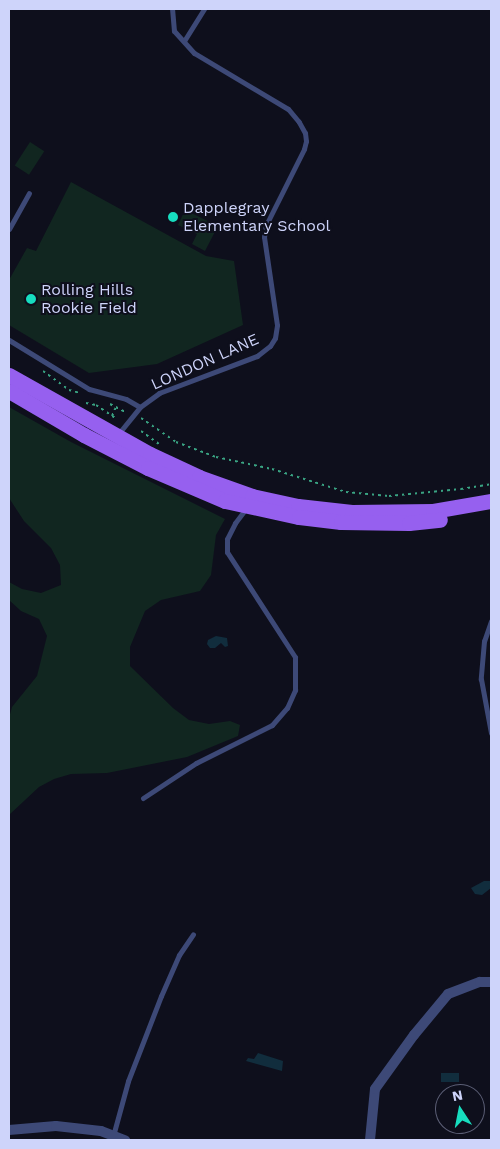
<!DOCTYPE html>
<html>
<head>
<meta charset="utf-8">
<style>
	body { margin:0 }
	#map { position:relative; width:500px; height:1149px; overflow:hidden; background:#0e0f1c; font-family:"Work Sans",sans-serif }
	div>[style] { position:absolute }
	.green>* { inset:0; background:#112620; transform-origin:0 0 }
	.water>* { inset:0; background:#112d3d; transform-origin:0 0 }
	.path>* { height:2px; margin-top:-1px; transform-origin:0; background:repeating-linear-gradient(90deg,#39a382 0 2.5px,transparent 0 6.5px) }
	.lane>* { height:5px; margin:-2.5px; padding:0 2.5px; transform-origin:2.5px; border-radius:2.5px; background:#3d4977 }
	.street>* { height:10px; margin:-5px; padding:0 5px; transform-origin:5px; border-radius:5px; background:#3d4977 }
	.primary>* { height:15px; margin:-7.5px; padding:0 7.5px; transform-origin:7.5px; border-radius:7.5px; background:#9660ef }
	.dots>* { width:14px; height:14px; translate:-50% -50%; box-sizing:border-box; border:2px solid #0e0f1c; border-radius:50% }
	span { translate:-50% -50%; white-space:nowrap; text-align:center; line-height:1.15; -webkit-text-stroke:4px #0e0f1c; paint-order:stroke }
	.poi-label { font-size:16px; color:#ced4fa }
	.left { translate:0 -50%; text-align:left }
	.street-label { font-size:16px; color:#ced4fa }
	.frame { position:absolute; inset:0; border:10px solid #ced4fa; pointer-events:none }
	.north { position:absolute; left:435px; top:1084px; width:50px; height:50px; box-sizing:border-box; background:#0e0f1c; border:1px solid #5b5e75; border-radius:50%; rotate:349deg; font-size:14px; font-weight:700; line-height:20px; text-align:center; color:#ced4fa }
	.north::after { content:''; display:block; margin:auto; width:18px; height:22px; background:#17ddbf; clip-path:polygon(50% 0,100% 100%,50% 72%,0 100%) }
</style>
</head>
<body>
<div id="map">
	<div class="green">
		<i style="left:30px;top:142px;width:17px;height:28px;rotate:33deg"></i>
		<i style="clip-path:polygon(71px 182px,206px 256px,234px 261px,243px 325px,157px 364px,89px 373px,9px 325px,9px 280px,27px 248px,36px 251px)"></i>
		<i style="clip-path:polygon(185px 210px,218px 226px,205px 251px,192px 244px,197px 234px,178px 225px)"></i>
		<i style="clip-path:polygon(9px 407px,71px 442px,225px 519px,216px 535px,211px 575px,200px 591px,161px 600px,145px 611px,130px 647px,130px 666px,173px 708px,189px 720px,209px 724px,230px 721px,240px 725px,238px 736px,187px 757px,107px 773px,71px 774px,54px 779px,39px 787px,9px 815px,9px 718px,12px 707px,37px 676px,47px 636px,39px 619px,21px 611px,9px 600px,9px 582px,22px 589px,41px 593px,61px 585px,60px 565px,51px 548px,24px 521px,9px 498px)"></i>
	</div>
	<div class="water">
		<i style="clip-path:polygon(216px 636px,227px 638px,228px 646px,225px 647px,221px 643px,215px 648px,210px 648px,207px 644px,208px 640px)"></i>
		<i style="clip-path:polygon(484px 881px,491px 881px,491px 888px,482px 895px,475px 894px,471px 888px)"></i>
		<i style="clip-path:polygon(258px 1053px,283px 1061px,282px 1071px,246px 1061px,248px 1058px,254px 1059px)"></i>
		<i style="left:441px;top:1073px;width:18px;height:9px"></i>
	</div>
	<div class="path">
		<i style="left:43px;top:371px;width:32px;rotate:36deg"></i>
		<i style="left:69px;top:390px;width:11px;rotate:15deg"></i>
		<i style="left:86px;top:403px;width:10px;rotate:11deg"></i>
		<i style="left:96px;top:405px;width:23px;rotate:34deg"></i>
		<i style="left:110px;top:404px;width:17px;rotate:28deg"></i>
		<i style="left:112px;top:416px;width:10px;rotate:-66deg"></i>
		<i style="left:141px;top:418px;width:42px;rotate:34.4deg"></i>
		<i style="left:176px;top:442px;width:43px;rotate:20.6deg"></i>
		<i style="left:216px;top:457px;width:57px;rotate:12.1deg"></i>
		<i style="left:272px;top:469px;width:77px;rotate:17.3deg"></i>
		<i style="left:346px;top:492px;width:43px;rotate:5.3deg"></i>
		<i style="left:389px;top:496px;width:72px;rotate:-5.6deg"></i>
		<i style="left:461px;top:489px;width:30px;rotate:-9deg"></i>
		<i style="left:141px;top:431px;width:22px;rotate:36deg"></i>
	</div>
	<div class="lane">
		<i style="left:184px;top:41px;width:38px;rotate:-58deg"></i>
		<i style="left:9px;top:229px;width:41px;rotate:-60.9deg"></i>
		<i style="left:9px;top:340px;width:94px;rotate:31.5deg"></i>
		<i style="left:89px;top:389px;width:38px;rotate:15deg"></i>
		<i style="left:126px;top:399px;width:16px;rotate:30deg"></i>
		<i style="left:119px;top:433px;width:33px;rotate:-51deg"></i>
		<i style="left:140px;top:407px;width:24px;rotate:-36deg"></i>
		<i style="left:159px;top:393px;width:105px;rotate:-20.7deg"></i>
		<i style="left:257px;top:356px;width:16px;rotate:-38deg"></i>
		<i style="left:270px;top:346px;width:9px;rotate:-58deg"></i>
		<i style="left:275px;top:338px;width:13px;rotate:-81deg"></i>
		<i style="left:277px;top:325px;width:89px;rotate:-98.4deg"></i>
		<i style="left:264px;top:237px;width:12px;rotate:-81deg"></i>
		<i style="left:266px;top:225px;width:85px;rotate:-63.4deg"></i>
		<i style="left:304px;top:149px;width:8px;rotate:-76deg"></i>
		<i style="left:306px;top:141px;width:8px;rotate:-97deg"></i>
		<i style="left:305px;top:133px;width:13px;rotate:-119deg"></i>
		<i style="left:299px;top:122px;width:17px;rotate:-130deg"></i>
		<i style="left:288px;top:109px;width:109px;rotate:-149.2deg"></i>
		<i style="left:194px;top:53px;width:30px;rotate:-132deg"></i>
		<i style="left:174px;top:31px;width:22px;rotate:-95deg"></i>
		<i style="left:491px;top:621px;width:21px;rotate:109deg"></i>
		<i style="left:484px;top:641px;width:38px;rotate:95deg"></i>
		<i style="left:481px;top:679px;width:55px;rotate:79.5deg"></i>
		<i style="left:143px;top:798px;width:64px;rotate:-33.4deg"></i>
		<i style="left:196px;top:763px;width:85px;rotate:-26.6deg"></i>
		<i style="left:272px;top:725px;width:23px;rotate:-49deg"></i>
		<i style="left:287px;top:708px;width:20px;rotate:-66deg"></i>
		<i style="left:295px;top:690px;width:33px;rotate:-90deg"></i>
		<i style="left:295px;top:657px;width:125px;rotate:-122.9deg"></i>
		<i style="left:227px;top:552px;width:13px;rotate:-90deg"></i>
		<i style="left:227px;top:539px;width:18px;rotate:-63deg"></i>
		<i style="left:235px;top:523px;width:20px;rotate:-53deg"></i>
		<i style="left:113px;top:1136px;width:57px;rotate:-74.7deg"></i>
		<i style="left:128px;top:1081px;width:91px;rotate:-68.8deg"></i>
		<i style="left:161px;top:996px;width:45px;rotate:-66.3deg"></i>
		<i style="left:179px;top:955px;width:25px;rotate:-56deg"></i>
	</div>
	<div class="street">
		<i style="left:9px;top:1130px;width:47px;rotate:-4.9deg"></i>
		<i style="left:56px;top:1126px;width:45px;rotate:6.3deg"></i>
		<i style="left:101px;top:1131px;width:26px;rotate:21deg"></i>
		<i style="left:370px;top:1140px;width:51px;rotate:-84.4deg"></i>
		<i style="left:375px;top:1089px;width:67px;rotate:-54.2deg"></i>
		<i style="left:414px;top:1035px;width:53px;rotate:-50.3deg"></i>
		<i style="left:448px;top:994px;width:34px;rotate:-21deg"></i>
		<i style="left:480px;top:982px;width:11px"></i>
	</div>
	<div class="primary">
		<i style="left:9px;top:375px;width:162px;rotate:29.3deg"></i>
		<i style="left:150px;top:454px;width:54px;rotate:25.1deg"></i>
		<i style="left:199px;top:477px;width:56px;rotate:19.7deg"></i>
		<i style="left:252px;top:496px;width:47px;rotate:12.3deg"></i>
		<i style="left:298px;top:506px;width:54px;rotate:6.3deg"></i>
		<i style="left:352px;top:512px;width:81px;rotate:-0.7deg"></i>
		<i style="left:433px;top:511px;width:59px;rotate:-9.8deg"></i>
		<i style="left:9px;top:391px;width:87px;rotate:30.4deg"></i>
		<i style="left:84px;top:435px;width:72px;rotate:27.3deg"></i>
		<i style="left:148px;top:468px;width:84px;rotate:23.2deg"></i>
		<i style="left:225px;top:501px;width:76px;rotate:12.2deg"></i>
		<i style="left:299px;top:517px;width:42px;rotate:6.8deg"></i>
		<i style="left:341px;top:522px;width:68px;rotate:0.8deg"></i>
		<i style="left:409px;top:523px;width:31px;rotate:-6deg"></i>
	</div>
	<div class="dots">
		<i style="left:173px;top:217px;background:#17ddbf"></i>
		<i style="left:31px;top:299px;background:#17ddbf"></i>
	</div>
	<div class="poi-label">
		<span class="left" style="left:183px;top:217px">Dapplegray<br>Elementary School</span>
		<span class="left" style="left:41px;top:299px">Rolling Hills<br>Rookie Field</span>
	</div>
	<div class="street-label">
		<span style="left:205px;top:362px;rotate:-24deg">LONDON LANE</span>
	</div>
	<div class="frame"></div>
	<div class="north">N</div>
</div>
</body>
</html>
